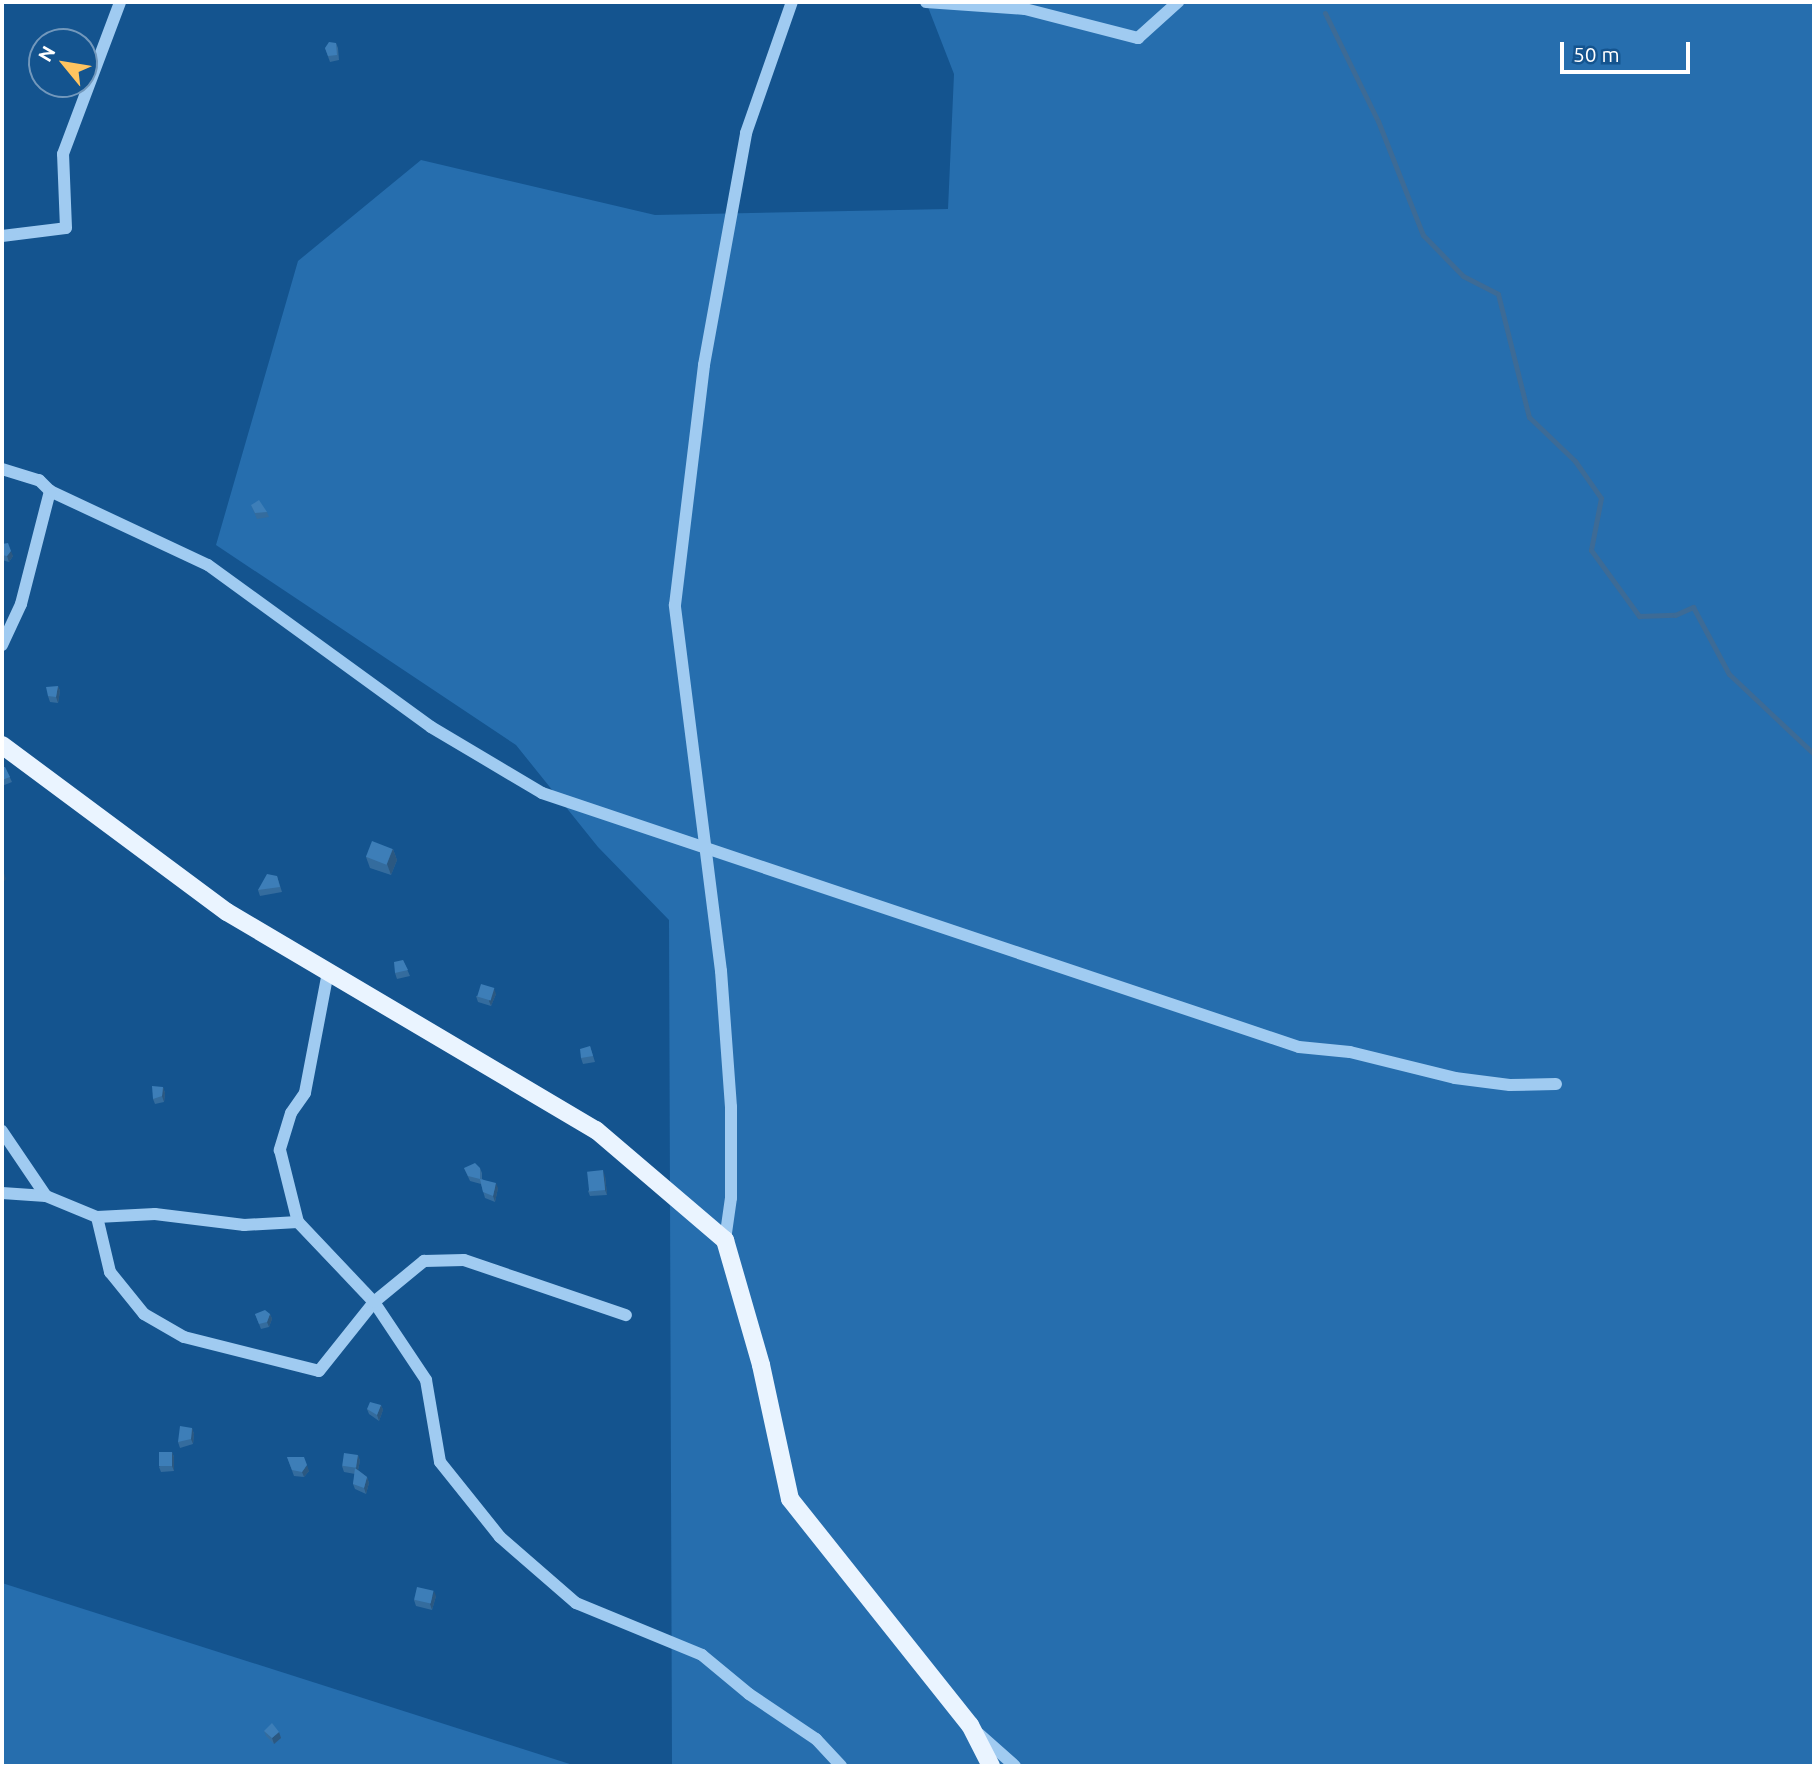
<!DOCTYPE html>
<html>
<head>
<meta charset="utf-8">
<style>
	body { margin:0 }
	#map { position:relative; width:1816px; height:1768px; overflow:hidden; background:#14548f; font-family:Ubuntu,sans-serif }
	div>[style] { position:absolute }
	.green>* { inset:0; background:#266eae }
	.stream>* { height:5px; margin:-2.5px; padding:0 2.5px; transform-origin:2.5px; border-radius:2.5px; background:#3d6b96 }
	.minor>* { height:12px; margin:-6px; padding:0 6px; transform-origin:6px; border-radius:6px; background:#a0cbf1 }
	.major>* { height:18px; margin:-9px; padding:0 9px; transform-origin:9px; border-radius:9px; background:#eaf4ff }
	.wall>* { inset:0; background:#346c9e }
	.shaded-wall>* { inset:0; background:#2b5881 }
	.building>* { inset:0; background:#3d7eb8; transform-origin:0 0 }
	span { translate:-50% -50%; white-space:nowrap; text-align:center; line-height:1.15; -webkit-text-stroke:5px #14548f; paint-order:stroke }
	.frame { position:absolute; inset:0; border:4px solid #fff; pointer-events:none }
	.north { position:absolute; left:28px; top:28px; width:70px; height:70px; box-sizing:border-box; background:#14548f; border:2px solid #7298bc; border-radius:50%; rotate:300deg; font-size:19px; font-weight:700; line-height:28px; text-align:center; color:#fff }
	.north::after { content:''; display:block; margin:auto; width:24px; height:32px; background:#ffc460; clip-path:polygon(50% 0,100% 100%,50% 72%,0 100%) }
	.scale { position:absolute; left:1560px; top:42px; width:130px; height:32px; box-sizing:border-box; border:4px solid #fff; border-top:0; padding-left:9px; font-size:21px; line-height:24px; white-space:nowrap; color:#fff; -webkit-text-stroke:5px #14548f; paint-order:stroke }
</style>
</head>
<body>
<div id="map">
	<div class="green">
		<i style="clip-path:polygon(926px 2px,1814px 2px,1814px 1766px,672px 1766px,669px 920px,598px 847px,516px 745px,216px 545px,298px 261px,421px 160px,655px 215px,948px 209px,954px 74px)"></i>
		<i style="clip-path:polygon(2px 1583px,576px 1766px,2px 1766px)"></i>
	</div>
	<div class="stream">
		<i style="left:1325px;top:13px;width:120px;rotate:63.9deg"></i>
		<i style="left:1378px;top:121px;width:123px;rotate:68.5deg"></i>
		<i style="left:1423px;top:235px;width:57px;rotate:45.7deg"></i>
		<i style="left:1463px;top:276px;width:39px;rotate:27deg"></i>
		<i style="left:1498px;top:294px;width:127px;rotate:75.9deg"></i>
		<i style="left:1529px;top:417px;width:64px;rotate:43.7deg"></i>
		<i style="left:1575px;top:461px;width:45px;rotate:54.9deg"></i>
		<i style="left:1601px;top:498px;width:53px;rotate:100.9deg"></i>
		<i style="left:1591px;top:550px;width:82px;rotate:54deg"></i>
		<i style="left:1639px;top:616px;width:36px;rotate:-2deg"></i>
		<i style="left:1675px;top:615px;width:20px;rotate:-24deg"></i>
		<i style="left:1693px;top:607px;width:76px;rotate:61.8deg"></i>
		<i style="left:1729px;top:674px;width:117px;rotate:43.3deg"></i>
	</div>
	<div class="minor">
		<i style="left:926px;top:2px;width:99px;rotate:4deg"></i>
		<i style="left:1025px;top:9px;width:117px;rotate:14.4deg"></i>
		<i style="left:1138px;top:38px;width:54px;rotate:-42deg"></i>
		<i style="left:2px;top:236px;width:64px;rotate:-7.1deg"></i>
		<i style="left:66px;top:228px;width:74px;rotate:-92.3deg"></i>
		<i style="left:63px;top:154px;width:162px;rotate:-69.4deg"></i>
		<i style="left:2px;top:469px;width:39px;rotate:17deg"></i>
		<i style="left:39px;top:480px;width:16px;rotate:45deg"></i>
		<i style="left:50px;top:491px;width:174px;rotate:25.1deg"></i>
		<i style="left:208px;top:565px;width:276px;rotate:36deg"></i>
		<i style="left:431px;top:727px;width:129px;rotate:30.7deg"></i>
		<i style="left:542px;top:793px;width:798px;rotate:18.55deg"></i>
		<i style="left:1299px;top:1047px;width:51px;rotate:5.6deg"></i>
		<i style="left:1350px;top:1052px;width:108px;rotate:13.9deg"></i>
		<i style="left:1455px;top:1078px;width:55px;rotate:7.3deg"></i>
		<i style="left:1510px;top:1085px;width:46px;rotate:-1.2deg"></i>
		<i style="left:2px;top:645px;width:45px;rotate:-65.1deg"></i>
		<i style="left:21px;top:604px;width:117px;rotate:-75.6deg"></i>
		<i style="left:328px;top:972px;width:123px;rotate:100.8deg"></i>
		<i style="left:305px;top:1093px;width:24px;rotate:125deg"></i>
		<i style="left:291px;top:1113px;width:39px;rotate:107deg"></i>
		<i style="left:280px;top:1150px;width:74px;rotate:76deg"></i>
		<i style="left:298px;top:1222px;width:110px;rotate:46.5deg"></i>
		<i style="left:374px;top:1302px;width:94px;rotate:56.3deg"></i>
		<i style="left:426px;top:1380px;width:83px;rotate:80.3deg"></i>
		<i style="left:440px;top:1462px;width:96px;rotate:51.3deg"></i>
		<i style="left:500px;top:1537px;width:101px;rotate:41deg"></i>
		<i style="left:576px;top:1603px;width:136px;rotate:22.4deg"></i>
		<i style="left:702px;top:1655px;width:61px;rotate:39.7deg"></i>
		<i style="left:749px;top:1694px;width:81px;rotate:33.9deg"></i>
		<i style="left:816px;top:1739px;width:37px;rotate:47deg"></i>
		<i style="left:2px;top:1131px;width:78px;rotate:55.9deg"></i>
		<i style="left:2px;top:1193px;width:44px;rotate:3.9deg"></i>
		<i style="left:46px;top:1196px;width:55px;rotate:22.4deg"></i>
		<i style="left:97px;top:1217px;width:58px;rotate:-3deg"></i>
		<i style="left:155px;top:1214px;width:90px;rotate:7deg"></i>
		<i style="left:244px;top:1225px;width:54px;rotate:-3.2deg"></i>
		<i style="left:97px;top:1217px;width:57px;rotate:76.7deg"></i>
		<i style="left:110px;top:1272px;width:54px;rotate:51deg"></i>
		<i style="left:144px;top:1314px;width:46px;rotate:29.9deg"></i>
		<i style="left:184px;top:1337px;width:139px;rotate:14.1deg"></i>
		<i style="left:319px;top:1371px;width:88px;rotate:-51.4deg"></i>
		<i style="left:374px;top:1302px;width:65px;rotate:-39.4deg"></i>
		<i style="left:424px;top:1261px;width:40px;rotate:-1.4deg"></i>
		<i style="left:464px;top:1260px;width:171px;rotate:18.8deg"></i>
		<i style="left:725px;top:1240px;width:42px;rotate:-81.9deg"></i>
		<i style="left:731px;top:1198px;width:91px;rotate:-90deg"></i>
		<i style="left:731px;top:1107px;width:136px;rotate:-94.2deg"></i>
		<i style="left:721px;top:971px;width:369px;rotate:-97.2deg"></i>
		<i style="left:675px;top:605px;width:242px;rotate:-83.1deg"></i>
		<i style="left:704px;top:365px;width:236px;rotate:-79.7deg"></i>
		<i style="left:746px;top:133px;width:139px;rotate:-70.7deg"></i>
		<i style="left:979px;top:1734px;width:48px;rotate:41.6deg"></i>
	</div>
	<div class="major">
		<i style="left:2px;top:745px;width:280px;rotate:36.6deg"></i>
		<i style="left:227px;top:912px;width:429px;rotate:30.6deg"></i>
		<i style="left:596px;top:1130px;width:170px;rotate:40.5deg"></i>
		<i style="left:725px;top:1240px;width:130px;rotate:73.9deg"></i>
		<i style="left:761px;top:1365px;width:137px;rotate:77.8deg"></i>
		<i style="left:790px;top:1499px;width:289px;rotate:51.5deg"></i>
		<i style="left:970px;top:1725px;width:46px;rotate:62.9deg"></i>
	</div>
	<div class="wall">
		<i style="clip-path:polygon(336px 43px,338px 48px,339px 60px,330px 62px,325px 48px)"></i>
		<i style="clip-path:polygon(251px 505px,267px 512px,269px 517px,257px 519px)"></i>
		<i style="clip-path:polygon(2px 544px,13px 556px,9px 562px,2px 560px)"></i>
		<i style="clip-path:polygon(58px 686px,60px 691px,58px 703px,50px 702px,48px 696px)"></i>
		<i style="clip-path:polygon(2px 767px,5px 767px,12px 782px,2px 786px)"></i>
		<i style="clip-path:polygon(393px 849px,397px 860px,391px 875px,370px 868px,366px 857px)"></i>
		<i style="clip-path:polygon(277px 876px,282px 892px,260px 896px,258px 890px)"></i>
		<i style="clip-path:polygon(403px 960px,410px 976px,397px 979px,395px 973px)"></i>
		<i style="clip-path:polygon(496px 994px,491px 1006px,478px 1002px,476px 996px)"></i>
		<i style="clip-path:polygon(590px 1046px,595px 1062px,583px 1064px,581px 1058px)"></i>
		<i style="clip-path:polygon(163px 1087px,165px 1093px,164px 1102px,155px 1104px,153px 1099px)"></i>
		<i style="clip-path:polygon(464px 1168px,480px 1168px,482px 1173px,482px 1179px,498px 1188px,495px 1202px,485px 1198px,481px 1184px,470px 1181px)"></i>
		<i style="clip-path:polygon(605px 1176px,607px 1195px,590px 1196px,588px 1191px)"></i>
		<i style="clip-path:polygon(255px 1314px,270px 1314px,272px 1319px,269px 1327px,261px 1329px)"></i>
		<i style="clip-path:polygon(381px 1405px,383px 1410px,379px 1421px,369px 1414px,367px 1409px)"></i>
		<i style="clip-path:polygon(192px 1428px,194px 1434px,193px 1444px,180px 1448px,178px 1442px)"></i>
		<i style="clip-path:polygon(172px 1452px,174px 1457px,174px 1471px,161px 1472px,159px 1467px)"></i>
		<i style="clip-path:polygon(358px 1455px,360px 1461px,358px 1470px,367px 1477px,369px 1483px,366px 1494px,355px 1489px,353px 1484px,355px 1474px,344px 1472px,342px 1466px)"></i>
		<i style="clip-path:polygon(287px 1457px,309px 1471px,304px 1477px,294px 1476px)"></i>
		<i style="clip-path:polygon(436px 1596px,432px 1610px,416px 1606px,414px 1600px)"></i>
		<i style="clip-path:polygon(264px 1731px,279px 1732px,281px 1738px,274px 1744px,266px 1736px)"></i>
	</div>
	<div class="shaded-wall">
		<i style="clip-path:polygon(11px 551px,13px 556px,9px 562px,7px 556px)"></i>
		<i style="clip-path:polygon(58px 686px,60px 691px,58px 703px,56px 697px)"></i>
		<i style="clip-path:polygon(393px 849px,397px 860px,391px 875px,387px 864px)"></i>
		<i style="clip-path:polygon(4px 873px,6px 879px,2px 884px,2px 876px)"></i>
		<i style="clip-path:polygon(494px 988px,496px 994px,491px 1006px,489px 1001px)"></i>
		<i style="clip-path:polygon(163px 1087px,165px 1093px,164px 1102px,162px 1096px)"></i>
		<i style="clip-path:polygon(603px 1170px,605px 1176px,607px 1195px,605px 1190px)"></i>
		<i style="clip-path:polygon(496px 1183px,498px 1188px,495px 1202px,493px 1196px)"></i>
		<i style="clip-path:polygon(270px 1314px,272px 1319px,269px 1327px,267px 1322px)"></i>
		<i style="clip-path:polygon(381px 1405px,383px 1410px,379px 1421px,377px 1415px)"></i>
		<i style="clip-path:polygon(192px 1428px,194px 1434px,193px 1444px,191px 1439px)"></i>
		<i style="clip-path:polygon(172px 1452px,174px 1457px,174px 1471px,172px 1466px)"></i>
		<i style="clip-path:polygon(358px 1455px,360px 1461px,357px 1474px,355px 1469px)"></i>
		<i style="clip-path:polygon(307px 1465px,309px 1471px,304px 1477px,302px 1472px)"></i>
		<i style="clip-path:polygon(367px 1477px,369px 1483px,366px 1494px,364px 1488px)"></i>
		<i style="clip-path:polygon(434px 1591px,436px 1596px,432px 1610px,430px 1604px)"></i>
		<i style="clip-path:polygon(279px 1732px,281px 1738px,274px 1744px,272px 1738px)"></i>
	</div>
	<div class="building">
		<i style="clip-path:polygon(329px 42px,336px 43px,337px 55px,328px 56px,325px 48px)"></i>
		<i style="clip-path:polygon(259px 500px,267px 512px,255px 513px,251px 505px)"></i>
		<i style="clip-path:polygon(8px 543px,11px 551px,7px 556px,2px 555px,2px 544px)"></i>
		<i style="clip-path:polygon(58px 686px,56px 697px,48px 696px,46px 687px)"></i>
		<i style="clip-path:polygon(2px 767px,5px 767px,10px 777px,2px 780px)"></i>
		<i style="left:372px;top:841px;width:22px;height:17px;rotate:21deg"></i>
		<i style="clip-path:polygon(267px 874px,277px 876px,280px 887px,258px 890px)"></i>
		<i style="clip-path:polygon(403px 960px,408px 970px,395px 973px,394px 962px)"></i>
		<i style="left:481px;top:984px;width:14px;height:13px;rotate:17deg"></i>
		<i style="clip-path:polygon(590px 1046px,593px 1056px,581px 1058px,580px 1049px)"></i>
		<i style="clip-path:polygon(152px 1086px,163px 1087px,162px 1096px,153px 1099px)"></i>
		<i style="clip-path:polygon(475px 1163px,480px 1168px,480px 1179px,468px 1176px,464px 1168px)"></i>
		<i style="left:603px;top:1170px;width:20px;height:16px;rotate:84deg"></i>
		<i style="clip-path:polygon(480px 1179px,496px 1183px,493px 1196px,483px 1192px)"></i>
		<i style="clip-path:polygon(265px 1310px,270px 1314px,267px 1322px,259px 1324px,255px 1314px)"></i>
		<i style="clip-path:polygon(370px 1402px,381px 1405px,377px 1415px,367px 1409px)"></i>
		<i style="clip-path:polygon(180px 1426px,192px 1428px,191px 1439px,178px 1442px)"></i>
		<i style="left:172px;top:1452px;width:14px;height:13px;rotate:90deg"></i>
		<i style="left:344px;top:1453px;width:14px;height:13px;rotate:8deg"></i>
		<i style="clip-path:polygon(287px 1457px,304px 1457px,307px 1465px,302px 1472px,292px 1470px)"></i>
		<i style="clip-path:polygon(355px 1468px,367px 1477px,364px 1488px,353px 1484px)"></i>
		<i style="left:417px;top:1587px;width:17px;height:13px;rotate:13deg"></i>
		<i style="clip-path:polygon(272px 1723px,279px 1732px,272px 1738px,264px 1731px)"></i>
	</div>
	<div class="frame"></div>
	<div class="north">N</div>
	<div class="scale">50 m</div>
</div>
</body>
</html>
